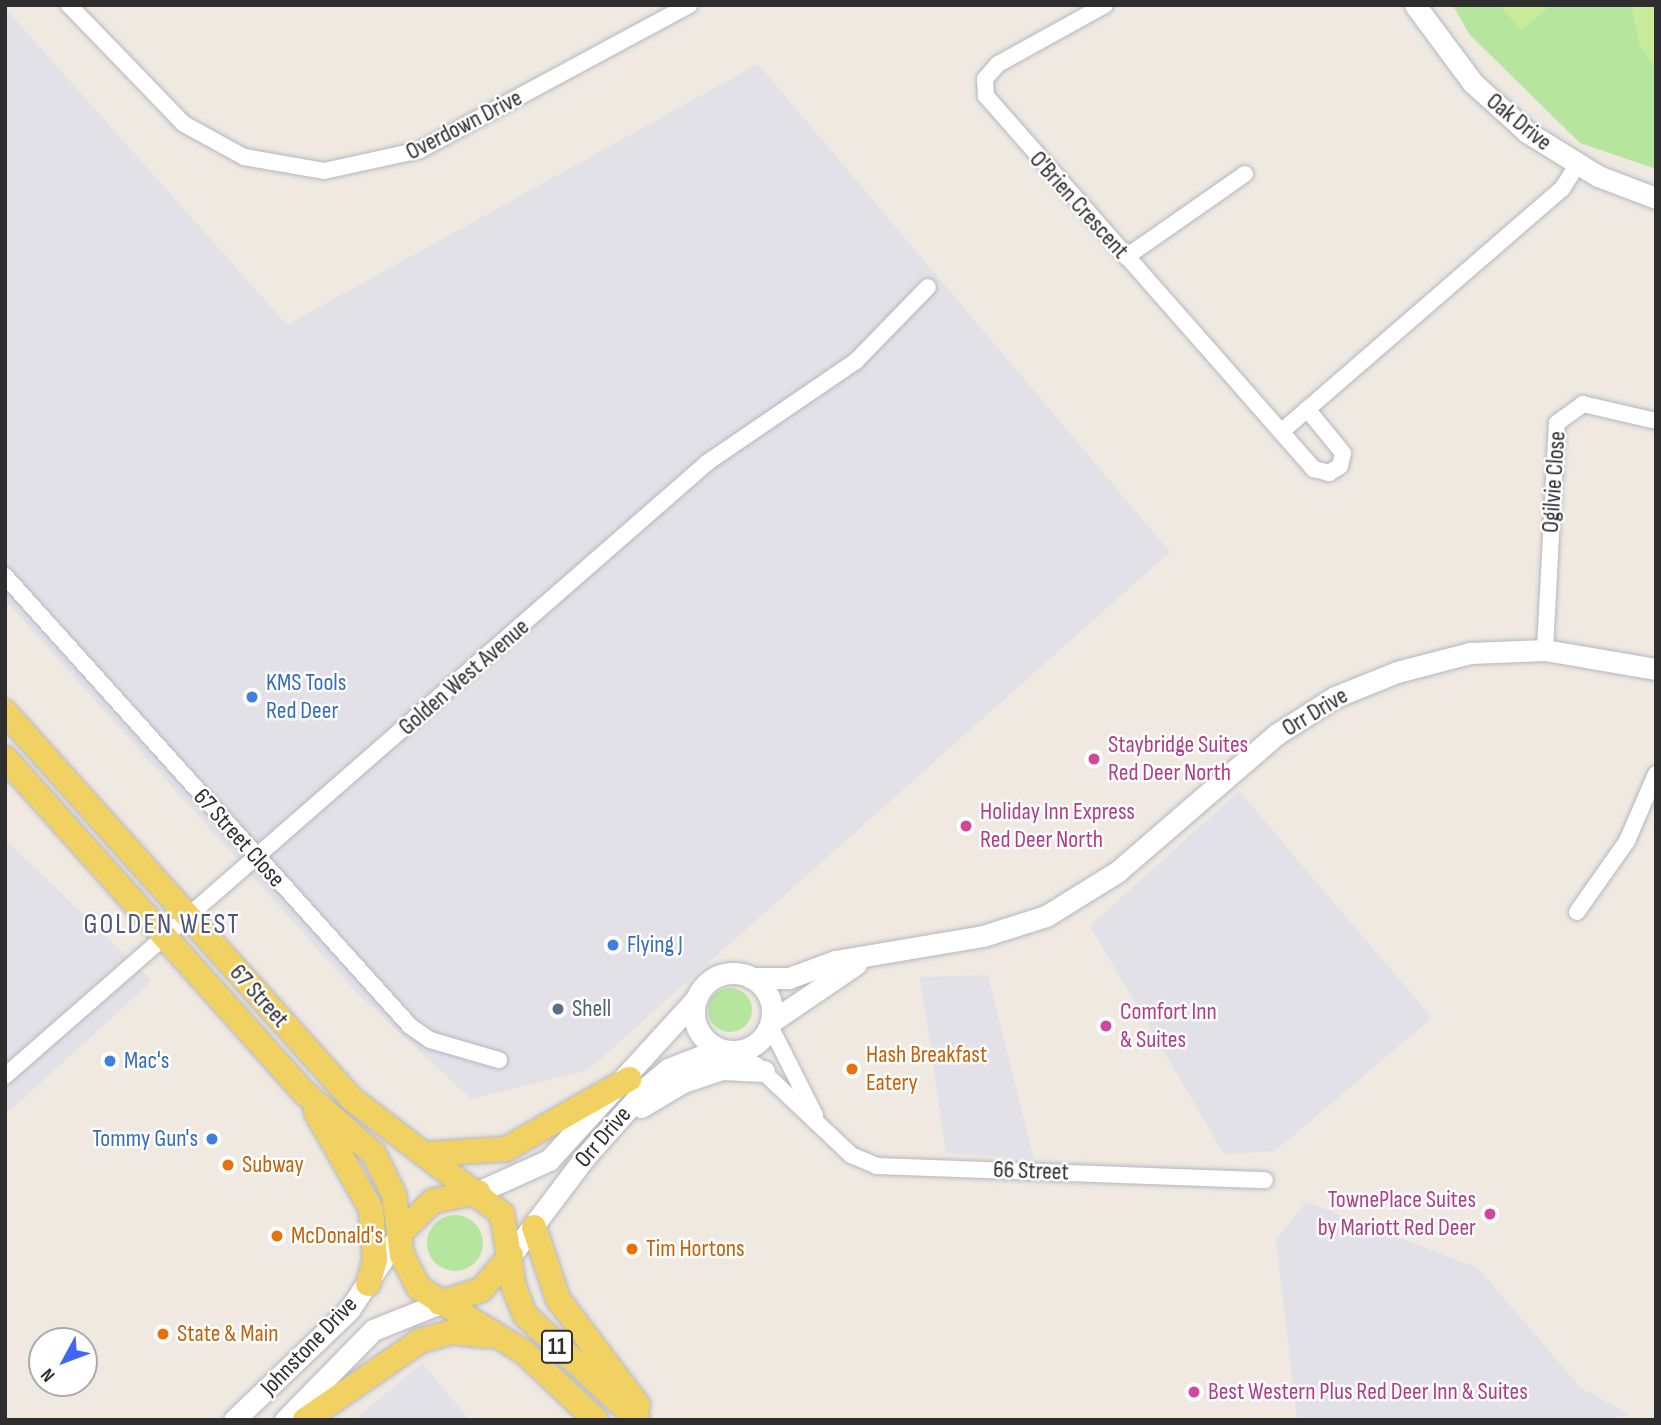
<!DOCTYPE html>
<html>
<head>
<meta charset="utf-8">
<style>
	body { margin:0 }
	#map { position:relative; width:1661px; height:1425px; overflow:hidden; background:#efe9e1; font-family:"Sofia Sans Condensed",sans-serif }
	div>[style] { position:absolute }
	.industrial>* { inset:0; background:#e3e1e8 }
	.green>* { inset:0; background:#b6e59e }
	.round { border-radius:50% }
	.pitch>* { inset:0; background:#c9ec9a }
	.roads { filter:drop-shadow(0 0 2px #b4b7c1) drop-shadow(0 0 2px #b4b7c1) }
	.street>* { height:16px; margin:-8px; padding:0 8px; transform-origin:8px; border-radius:8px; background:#fff }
	.secondary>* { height:21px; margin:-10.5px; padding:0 10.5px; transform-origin:10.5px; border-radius:10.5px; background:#fff }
	.secondary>.ring { margin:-10.5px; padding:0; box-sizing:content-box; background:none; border:21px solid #fff; border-radius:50% }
	.primary>* { height:24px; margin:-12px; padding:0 12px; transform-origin:12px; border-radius:12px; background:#f2d163 }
	.dots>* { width:19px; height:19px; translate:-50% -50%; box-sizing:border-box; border:4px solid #fff; border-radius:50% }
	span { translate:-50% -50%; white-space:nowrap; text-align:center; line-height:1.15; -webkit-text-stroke:5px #fff; paint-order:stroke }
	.shield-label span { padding:2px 5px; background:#fff; border:2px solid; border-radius:5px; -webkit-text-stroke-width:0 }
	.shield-label { font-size:23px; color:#2e2e2e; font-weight:700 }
	.street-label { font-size:24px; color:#2e2e2e }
	.shop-label { font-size:24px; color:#366cbe }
	.left { translate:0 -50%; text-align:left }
	.right { translate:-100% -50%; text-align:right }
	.hotel-label { font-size:24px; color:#b23c85 }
	.service-label { font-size:24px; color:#4e5e75 }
	.food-label { font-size:24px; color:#c56008 }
	.quarter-label { font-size:28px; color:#4d5680; letter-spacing:2px }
	.frame { position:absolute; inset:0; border:7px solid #2e2e2e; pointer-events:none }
	.north { position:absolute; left:28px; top:1327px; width:70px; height:70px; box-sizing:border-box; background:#fff; border:2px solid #ababab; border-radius:50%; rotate:229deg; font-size:19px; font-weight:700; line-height:28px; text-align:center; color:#2e2e2e }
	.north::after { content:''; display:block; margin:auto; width:24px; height:32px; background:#4264fb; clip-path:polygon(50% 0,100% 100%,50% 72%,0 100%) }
</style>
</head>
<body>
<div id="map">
	<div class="industrial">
		<i style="clip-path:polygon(5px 8px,287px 325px,758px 64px,1170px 552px,588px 1070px,471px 1099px,355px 991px,5px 600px)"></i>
		<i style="clip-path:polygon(1239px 791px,1432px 1018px,1275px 1151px,1224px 1154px,1090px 926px)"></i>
		<i style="clip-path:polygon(5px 839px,152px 981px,5px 1115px)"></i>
		<i style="clip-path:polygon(988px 975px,1034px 1159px,946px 1153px,920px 977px)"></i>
		<i style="clip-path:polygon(1306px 1202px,1478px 1268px,1581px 1388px,1629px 1414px,1610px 1420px,1297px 1420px,1276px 1240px)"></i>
		<i style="clip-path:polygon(422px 1363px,470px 1420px,354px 1420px)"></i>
	</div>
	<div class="green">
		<i style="clip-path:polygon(1453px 5px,1656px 5px,1656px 169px,1580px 143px,1469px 34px)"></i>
		<i class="round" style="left:708px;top:988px;width:44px;height:44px"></i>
		<i class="round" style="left:427px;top:1215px;width:56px;height:56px"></i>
	</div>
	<div class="pitch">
		<i style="clip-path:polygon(1499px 5px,1551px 5px,1522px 30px)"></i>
		<i style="clip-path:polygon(1631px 5px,1656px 5px,1656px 67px,1640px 47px)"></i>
	</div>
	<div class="roads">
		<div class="street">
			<i style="left:69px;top:5px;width:165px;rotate:46deg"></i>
			<i style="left:184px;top:124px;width:68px;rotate:28.8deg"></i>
			<i style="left:244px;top:157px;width:81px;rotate:9.9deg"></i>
			<i style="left:324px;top:171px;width:98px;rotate:-12.3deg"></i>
			<i style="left:420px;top:150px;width:306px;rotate:-28.3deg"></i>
			<i style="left:1105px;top:5px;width:122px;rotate:151.1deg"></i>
			<i style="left:998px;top:64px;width:20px;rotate:131deg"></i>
			<i style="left:985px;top:79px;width:17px;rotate:87deg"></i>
			<i style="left:986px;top:96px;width:497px;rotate:48.7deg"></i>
			<i style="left:1314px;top:469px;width:16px;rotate:15deg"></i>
			<i style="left:1329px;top:473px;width:13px;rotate:-32deg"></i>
			<i style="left:1340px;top:466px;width:13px;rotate:-77deg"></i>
			<i style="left:1343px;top:453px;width:57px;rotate:-129.3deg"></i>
			<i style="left:1126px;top:257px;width:145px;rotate:-34.9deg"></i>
			<i style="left:1281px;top:432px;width:371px;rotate:-40.9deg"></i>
			<i style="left:1562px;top:189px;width:28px;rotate:-58deg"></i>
			<i style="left:5px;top:576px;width:605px;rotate:48.01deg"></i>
			<i style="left:410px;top:1026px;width:24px;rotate:35deg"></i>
			<i style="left:430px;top:1040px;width:72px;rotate:16.2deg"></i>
			<i style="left:1545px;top:650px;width:227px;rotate:-87deg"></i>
			<i style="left:1557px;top:423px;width:32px;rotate:-36deg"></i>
			<i style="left:1583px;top:404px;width:75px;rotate:13.1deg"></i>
			<i style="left:1577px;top:912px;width:87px;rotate:-54.8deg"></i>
			<i style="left:1627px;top:841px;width:73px;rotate:-66.6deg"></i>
			<i style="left:770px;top:1026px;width:100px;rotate:63.2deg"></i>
			<i style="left:728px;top:1051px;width:33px;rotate:27deg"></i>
			<i style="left:757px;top:1066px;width:129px;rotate:43.4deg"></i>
			<i style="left:851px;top:1155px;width:28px;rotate:23deg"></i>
			<i style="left:877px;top:1166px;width:388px;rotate:2.1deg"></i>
			<i style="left:5px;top:1076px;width:933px;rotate:-41.13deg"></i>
			<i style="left:708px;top:462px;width:179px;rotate:-34.3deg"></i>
			<i style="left:856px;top:361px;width:103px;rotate:-45.8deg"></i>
		</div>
		<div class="secondary">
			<i style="left:1415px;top:5px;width:97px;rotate:53.4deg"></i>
			<i style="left:1473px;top:83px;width:73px;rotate:42.2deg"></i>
			<i style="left:1527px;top:132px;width:84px;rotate:31.8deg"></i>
			<i style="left:1598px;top:176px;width:62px;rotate:20.8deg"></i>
			<i class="ring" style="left:694px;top:973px;width:57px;height:57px"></i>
			<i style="left:751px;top:978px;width:38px"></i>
			<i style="left:789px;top:978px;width:49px;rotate:-20.3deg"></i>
			<i style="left:835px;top:961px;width:150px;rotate:-9.6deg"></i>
			<i style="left:983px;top:936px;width:66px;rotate:-17.6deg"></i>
			<i style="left:1046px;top:916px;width:84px;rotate:-31.8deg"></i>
			<i style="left:1117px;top:872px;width:211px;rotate:-40.8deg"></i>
			<i style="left:1277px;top:734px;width:69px;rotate:-32.5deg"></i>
			<i style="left:1335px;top:697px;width:67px;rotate:-22deg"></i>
			<i style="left:1397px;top:672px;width:75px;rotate:-14.6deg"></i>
			<i style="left:1470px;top:653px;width:75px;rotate:-2.3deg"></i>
			<i style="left:1545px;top:650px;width:113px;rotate:9.7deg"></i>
			<i style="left:771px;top:1022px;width:103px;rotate:-34.3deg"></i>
			<i style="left:641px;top:1107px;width:49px;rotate:-30.8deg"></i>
			<i style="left:683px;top:1082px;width:41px;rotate:-18.4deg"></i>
			<i style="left:722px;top:1069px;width:42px;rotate:2.7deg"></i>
			<i style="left:478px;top:1192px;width:78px;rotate:-24.3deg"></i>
			<i style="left:549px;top:1160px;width:219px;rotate:-47.6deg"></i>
			<i style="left:511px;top:1255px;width:123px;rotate:-52.9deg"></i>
			<i style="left:585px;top:1157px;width:96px;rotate:-48.4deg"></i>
			<i style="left:649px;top:1085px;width:25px;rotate:-40deg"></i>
			<i style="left:668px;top:1069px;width:55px;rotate:-21.4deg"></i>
			<i style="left:234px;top:1420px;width:159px;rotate:-43.7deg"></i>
			<i style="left:349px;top:1310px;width:94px;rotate:-56.3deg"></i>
			<i style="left:285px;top:1420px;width:126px;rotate:-45.6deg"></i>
			<i style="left:373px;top:1330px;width:72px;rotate:-21.9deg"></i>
		</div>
		<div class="primary">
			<i style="left:5px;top:712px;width:520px;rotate:48.12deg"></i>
			<i style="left:352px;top:1099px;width:189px;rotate:37.5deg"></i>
			<i style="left:502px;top:1214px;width:74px;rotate:80.7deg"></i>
			<i style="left:514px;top:1287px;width:30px;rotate:69deg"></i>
			<i style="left:525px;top:1315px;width:154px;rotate:42.9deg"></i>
			<i style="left:5px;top:758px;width:450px;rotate:48.2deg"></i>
			<i style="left:305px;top:1093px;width:92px;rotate:41.5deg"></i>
			<i style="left:374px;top:1154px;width:46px;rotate:64deg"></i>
			<i style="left:394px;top:1195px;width:61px;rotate:82.4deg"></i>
			<i style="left:402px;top:1255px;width:37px;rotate:63deg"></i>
			<i style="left:419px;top:1288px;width:123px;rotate:31.4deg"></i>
			<i style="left:524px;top:1352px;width:99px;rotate:43.4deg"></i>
			<i style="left:316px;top:1112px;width:112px;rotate:60.4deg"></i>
			<i style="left:371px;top:1209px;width:51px;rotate:85.5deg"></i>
			<i style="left:375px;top:1260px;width:25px;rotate:106deg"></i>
			<i style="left:425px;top:1154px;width:81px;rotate:-3.5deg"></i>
			<i style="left:506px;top:1149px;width:142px;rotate:-29.6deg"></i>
			<i style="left:534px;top:1227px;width:76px;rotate:71.6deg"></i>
			<i style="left:558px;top:1299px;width:133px;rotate:53deg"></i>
			<i style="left:401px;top:1232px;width:45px;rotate:-44.1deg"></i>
			<i style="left:433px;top:1201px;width:46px;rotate:-11.3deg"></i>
			<i style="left:440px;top:1303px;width:43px;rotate:-17.6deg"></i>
			<i style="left:481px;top:1290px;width:46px;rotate:-49.4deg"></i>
			<i style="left:305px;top:1420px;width:140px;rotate:-34.5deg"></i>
			<i style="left:420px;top:1341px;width:32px;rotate:-16deg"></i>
			<i style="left:451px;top:1332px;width:37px;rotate:6deg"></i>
		</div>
	</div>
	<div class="dots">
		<i style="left:252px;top:697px;background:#3f7fe0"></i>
		<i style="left:1094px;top:759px;background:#d1479c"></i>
		<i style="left:966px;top:826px;background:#d1479c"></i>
		<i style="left:613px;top:945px;background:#3f7fe0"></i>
		<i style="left:558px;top:1009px;background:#5c6f8a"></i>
		<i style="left:1106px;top:1026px;background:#d1479c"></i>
		<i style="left:110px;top:1061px;background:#3f7fe0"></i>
		<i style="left:852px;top:1069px;background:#e8710a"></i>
		<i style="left:212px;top:1139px;background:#3f7fe0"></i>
		<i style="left:228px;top:1165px;background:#e8710a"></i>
		<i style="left:1490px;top:1214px;background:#d1479c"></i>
		<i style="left:277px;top:1236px;background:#e8710a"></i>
		<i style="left:632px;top:1249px;background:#e8710a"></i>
		<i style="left:163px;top:1334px;background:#e8710a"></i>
		<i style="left:1194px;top:1392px;background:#d1479c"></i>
	</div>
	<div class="shield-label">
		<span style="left:557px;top:1347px">11</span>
	</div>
	<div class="street-label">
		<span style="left:1519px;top:122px;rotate:39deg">Oak Drive</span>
		<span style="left:464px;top:125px;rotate:-27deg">Overdown Drive</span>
		<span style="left:1079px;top:205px;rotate:48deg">O'Brien Crescent</span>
		<span style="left:1554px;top:482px;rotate:-86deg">Ogilvie Close</span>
		<span style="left:464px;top:677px;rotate:-41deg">Golden West Avenue</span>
		<span style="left:1315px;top:712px;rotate:-31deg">Orr Drive</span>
		<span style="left:239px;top:838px;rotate:48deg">67 Street Close</span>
		<span style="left:259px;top:996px;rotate:48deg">67 Street</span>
		<span style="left:603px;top:1137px;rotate:-49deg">Orr Drive</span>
		<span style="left:1031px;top:1171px;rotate:2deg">66 Street</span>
		<span style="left:309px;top:1346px;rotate:-46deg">Johnstone Drive</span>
	</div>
	<div class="shop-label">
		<span class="left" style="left:266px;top:697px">KMS Tools<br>Red Deer</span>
		<span class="left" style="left:627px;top:945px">Flying J</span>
		<span class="left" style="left:124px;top:1061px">Mac's</span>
		<span class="right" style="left:198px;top:1139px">Tommy Gun's</span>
	</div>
	<div class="hotel-label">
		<span class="left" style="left:1108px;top:759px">Staybridge Suites<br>Red Deer North</span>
		<span class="left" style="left:980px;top:826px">Holiday Inn Express<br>Red Deer North</span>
		<span class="left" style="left:1120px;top:1026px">Comfort Inn<br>&amp; Suites</span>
		<span class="right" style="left:1476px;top:1214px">TownePlace Suites<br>by Mariott Red Deer</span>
		<span class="left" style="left:1208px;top:1392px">Best Western Plus Red Deer Inn &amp; Suites</span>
	</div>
	<div class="service-label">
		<span class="left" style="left:572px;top:1009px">Shell</span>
	</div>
	<div class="food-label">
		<span class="left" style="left:866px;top:1069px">Hash Breakfast<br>Eatery</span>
		<span class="left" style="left:242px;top:1165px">Subway</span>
		<span class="left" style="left:291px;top:1236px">McDonald's</span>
		<span class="left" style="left:646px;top:1249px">Tim Hortons</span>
		<span class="left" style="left:177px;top:1334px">State &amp; Main</span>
	</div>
	<div class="quarter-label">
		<span style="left:162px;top:925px">GOLDEN WEST</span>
	</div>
	<div class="frame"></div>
	<div class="north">N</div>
</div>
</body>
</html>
